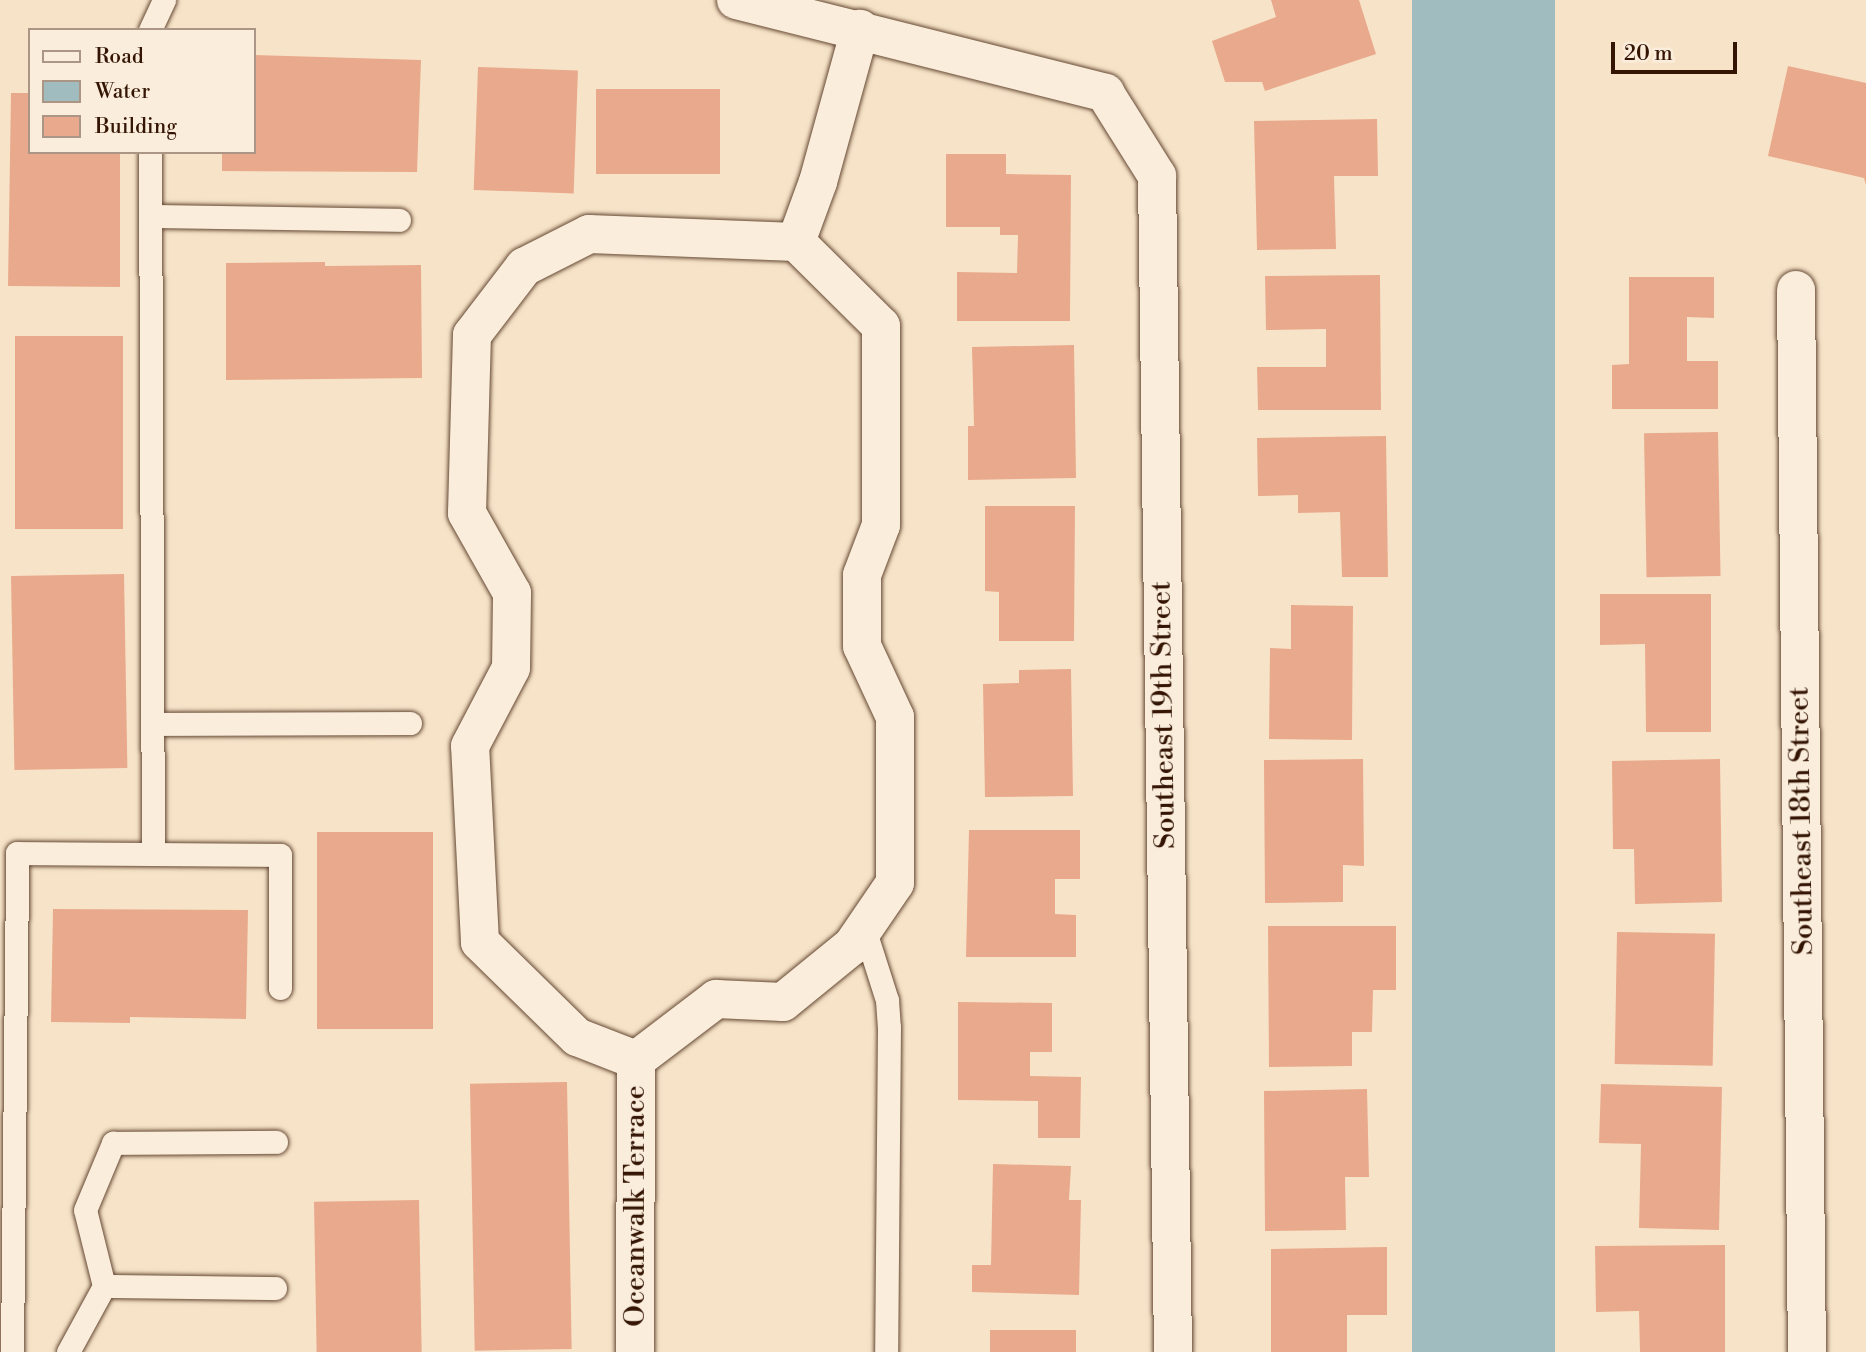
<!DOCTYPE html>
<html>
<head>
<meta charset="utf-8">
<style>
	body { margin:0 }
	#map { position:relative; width:1866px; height:1352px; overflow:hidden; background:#f7e4c8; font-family:"Libre Bodoni",serif }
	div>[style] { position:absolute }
	.water>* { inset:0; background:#a1bcbf; transform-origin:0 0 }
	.building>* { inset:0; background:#e9a98c; transform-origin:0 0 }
	.roads { filter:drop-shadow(0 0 2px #654834) drop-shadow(0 0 2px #654834) }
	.lane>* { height:23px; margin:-11.5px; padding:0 11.5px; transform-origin:11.5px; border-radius:11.5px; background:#faeddb }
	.street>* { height:38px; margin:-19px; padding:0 19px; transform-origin:19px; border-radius:19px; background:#faeddb }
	span { translate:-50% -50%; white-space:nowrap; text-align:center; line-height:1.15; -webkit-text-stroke:5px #faeddb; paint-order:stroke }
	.street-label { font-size:28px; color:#341403 }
	.legend { position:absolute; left:28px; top:28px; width:228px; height:126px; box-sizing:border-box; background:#faeddb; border:2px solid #ab9685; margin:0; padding:9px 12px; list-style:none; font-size:21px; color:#341403 }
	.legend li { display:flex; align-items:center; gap:14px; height:35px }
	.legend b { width:35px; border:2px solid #ab9685 }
	.scale { position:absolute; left:1611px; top:42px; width:126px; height:32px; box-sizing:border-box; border:4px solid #341403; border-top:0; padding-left:9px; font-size:21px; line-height:24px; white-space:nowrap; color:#341403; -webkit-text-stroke:5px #faeddb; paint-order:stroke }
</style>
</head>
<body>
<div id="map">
	<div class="water">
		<i style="left:1412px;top:0;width:143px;height:1352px"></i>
	</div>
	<div class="building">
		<i style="clip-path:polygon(1271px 0,1359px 0,1376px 54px,1265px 91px,1262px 82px,1225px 82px,1212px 41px,1276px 17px)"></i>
		<i style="clip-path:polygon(254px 55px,421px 60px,417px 172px,222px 171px,222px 152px,254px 152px)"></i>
		<i style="clip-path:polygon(1788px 66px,1866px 83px,1866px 185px,1864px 178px,1768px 156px)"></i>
		<i style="left:478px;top:67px;width:100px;height:123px;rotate:2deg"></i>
		<i style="left:596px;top:89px;width:124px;height:85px"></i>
		<i style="clip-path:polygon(11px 93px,30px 93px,30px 152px,120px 152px,120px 287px,8px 286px)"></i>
		<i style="clip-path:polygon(1377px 119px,1378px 176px,1334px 176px,1336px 249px,1257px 250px,1254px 121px)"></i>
		<i style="clip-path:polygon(946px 154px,1006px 154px,1006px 174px,1071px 175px,1070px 321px,957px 321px,957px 272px,1017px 273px,1018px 235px,1000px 235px,1000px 227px,946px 227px)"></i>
		<i style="clip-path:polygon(325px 262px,325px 266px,421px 265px,422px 378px,226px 380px,226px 263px)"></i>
		<i style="clip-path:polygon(1380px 275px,1381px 410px,1258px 410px,1257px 367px,1326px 367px,1326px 329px,1266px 330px,1265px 276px)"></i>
		<i style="clip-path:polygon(1629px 277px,1714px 277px,1714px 318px,1687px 317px,1687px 361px,1718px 361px,1718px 409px,1612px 409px,1612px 365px,1629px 364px)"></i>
		<i style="left:15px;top:336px;width:108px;height:193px"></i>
		<i style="clip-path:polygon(1074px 345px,1076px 478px,968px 480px,968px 426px,974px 426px,972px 347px)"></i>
		<i style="left:1718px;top:432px;width:144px;height:74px;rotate:89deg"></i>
		<i style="clip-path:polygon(1386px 436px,1388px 577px,1342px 577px,1340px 512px,1298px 513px,1298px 495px,1258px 496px,1257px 438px)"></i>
		<i style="clip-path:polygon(985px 506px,1075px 506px,1074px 641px,999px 641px,999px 592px,985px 591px)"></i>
		<i style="left:124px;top:574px;width:194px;height:113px;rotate:89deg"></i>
		<i style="clip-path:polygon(1600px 594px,1711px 594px,1711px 732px,1646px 732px,1645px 644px,1600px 645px)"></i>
		<i style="clip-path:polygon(1291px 605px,1353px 606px,1352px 740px,1269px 739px,1270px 648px,1291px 649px)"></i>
		<i style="clip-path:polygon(1071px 669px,1073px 796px,985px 797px,983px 684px,1019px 683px,1019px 670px)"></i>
		<i style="clip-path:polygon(1363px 759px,1364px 866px,1343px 865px,1343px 902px,1265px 903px,1264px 760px)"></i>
		<i style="clip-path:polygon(1720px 759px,1722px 902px,1635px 904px,1634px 849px,1613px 849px,1612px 761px)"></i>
		<i style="clip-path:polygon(969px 830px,1080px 830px,1080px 879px,1055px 879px,1055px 914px,1076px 915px,1076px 957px,966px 957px)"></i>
		<i style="left:317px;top:832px;width:116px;height:197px"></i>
		<i style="clip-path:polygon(53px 909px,248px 910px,246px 1019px,130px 1017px,130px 1023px,51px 1022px)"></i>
		<i style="clip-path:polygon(1268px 926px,1396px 926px,1396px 990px,1373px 990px,1372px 1032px,1352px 1032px,1352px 1066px,1269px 1067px)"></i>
		<i style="left:1617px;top:932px;width:98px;height:132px;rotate:1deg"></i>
		<i style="clip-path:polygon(958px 1002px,1052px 1003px,1052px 1052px,1030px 1052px,1030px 1076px,1081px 1077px,1080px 1138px,1038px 1138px,1038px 1101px,958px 1100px)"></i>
		<i style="left:567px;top:1082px;width:267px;height:97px;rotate:89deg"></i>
		<i style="clip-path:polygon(1601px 1084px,1722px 1087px,1719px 1230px,1639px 1228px,1641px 1144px,1599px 1143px)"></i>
		<i style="clip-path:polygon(1367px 1089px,1369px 1177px,1345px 1177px,1346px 1230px,1265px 1231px,1264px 1091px)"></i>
		<i style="clip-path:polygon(993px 1164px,1071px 1166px,1069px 1200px,1081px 1200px,1079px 1295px,972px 1292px,972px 1265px,991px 1265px)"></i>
		<i style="left:419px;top:1200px;width:152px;height:105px;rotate:89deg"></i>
		<i style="clip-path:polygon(1725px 1245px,1725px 1352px,1640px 1352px,1639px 1311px,1596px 1312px,1595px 1246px)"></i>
		<i style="clip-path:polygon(1387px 1247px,1387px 1315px,1347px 1315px,1347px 1352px,1271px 1352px,1271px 1249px)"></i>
		<i style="left:1076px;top:1330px;width:22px;height:86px;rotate:90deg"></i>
	</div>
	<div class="roads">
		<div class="lane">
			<i style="left:150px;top:30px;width:33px;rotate:-65deg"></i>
			<i style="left:150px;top:152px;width:702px;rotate:89.76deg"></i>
			<i style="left:151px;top:216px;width:248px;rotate:0.9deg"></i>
			<i style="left:152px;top:724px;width:258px;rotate:-0.2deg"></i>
			<i style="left:864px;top:928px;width:76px;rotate:72.3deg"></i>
			<i style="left:887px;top:1000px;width:27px;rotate:86deg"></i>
			<i style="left:889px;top:1027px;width:325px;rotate:90.5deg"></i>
			<i style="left:275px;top:1288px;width:171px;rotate:-179.3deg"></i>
			<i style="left:104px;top:1286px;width:78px;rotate:-104deg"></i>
			<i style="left:85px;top:1210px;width:73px;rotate:-67.3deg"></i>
			<i style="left:113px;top:1143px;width:163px;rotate:-0.4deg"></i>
			<i style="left:12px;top:1352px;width:499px;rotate:-89.4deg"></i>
			<i style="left:17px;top:853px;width:263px;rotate:0.4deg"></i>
			<i style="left:280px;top:855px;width:133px;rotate:90deg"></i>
			<i style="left:68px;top:1352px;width:75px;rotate:-61.4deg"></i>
		</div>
		<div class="street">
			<i style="left:736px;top:0;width:381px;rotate:14.1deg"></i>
			<i style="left:1105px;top:93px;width:98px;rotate:57.9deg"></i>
			<i style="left:1157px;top:176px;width:1176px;rotate:89.22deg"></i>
			<i style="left:1796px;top:290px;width:1062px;rotate:89.41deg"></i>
			<i style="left:636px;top:1060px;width:101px;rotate:-37.3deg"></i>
			<i style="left:716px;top:999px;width:67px;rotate:2.6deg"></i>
			<i style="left:783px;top:1002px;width:89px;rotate:-39.1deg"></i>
			<i style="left:852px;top:946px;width:76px;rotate:-55.7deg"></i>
			<i style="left:895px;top:883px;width:166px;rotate:-90deg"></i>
			<i style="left:895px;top:717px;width:78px;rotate:-114.9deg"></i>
			<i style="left:862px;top:646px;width:71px;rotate:-90deg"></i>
			<i style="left:862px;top:575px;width:53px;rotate:-69.2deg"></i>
			<i style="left:881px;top:525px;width:199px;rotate:-90deg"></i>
			<i style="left:881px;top:326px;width:120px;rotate:-135.3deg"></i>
			<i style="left:796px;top:242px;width:64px;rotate:-69.9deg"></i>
			<i style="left:818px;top:182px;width:159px;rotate:-74.6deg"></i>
			<i style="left:636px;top:1060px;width:63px;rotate:-158.7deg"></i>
			<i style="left:577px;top:1037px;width:136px;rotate:-135.6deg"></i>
			<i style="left:480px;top:942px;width:196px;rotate:-92.9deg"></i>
			<i style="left:470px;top:746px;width:88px;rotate:-62.3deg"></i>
			<i style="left:511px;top:668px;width:75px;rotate:-89.2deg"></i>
			<i style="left:512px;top:593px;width:92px;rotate:-119.4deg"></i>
			<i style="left:467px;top:513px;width:178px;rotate:-88.4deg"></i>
			<i style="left:472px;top:335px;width:86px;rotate:-52.6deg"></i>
			<i style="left:524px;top:267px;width:73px;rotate:-26.9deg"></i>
			<i style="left:589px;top:234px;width:207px;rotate:2.2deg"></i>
			<i style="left:635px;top:1352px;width:292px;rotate:-89.8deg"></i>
		</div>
	</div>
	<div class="street-label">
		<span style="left:1164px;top:715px;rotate:-91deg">Southeast 19th Street</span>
		<span style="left:1802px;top:821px;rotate:-91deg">Southeast 18th Street</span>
		<span style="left:636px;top:1206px;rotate:-90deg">Oceanwalk Terrace</span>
	</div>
	<ul class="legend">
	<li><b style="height:9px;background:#faeddb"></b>Road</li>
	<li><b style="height:19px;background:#a1bcbf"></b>Water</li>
	<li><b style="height:19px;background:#e9a98c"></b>Building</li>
	</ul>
	<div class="scale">20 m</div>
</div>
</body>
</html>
